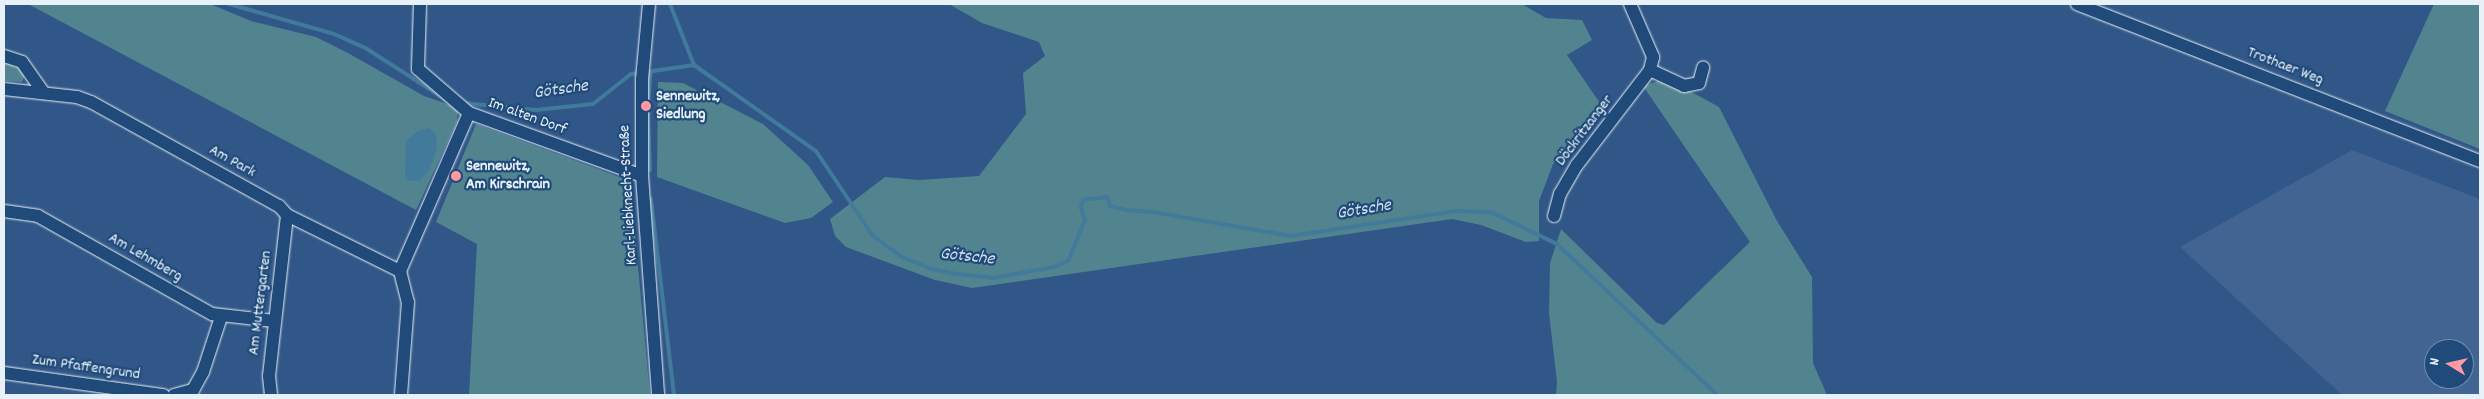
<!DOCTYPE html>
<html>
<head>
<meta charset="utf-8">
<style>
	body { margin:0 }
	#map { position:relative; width:2484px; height:399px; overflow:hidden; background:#305787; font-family:Dekko,sans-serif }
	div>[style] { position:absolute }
	.built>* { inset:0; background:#416493 }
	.green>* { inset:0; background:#52848f }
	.water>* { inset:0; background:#417a9b }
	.stream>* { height:4px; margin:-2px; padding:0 2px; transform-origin:2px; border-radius:2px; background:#417a9b }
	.roads { filter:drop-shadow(0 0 1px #e8f1f8) drop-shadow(0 0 1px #e8f1f8) }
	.minor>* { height:12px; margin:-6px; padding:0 6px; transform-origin:6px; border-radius:6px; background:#1f4a7a }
	.dots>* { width:14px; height:14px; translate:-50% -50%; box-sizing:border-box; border:2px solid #1f4a7a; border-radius:50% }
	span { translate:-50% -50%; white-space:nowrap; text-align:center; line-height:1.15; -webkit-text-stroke:4.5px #1f4a7a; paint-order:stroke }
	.street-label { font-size:16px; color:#e8f1f8 }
	.poi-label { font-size:16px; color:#e8f1f8; font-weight:700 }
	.left { translate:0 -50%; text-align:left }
	.water-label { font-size:18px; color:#cfdfea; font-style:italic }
	.frame { position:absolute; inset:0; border:5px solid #e8f1f8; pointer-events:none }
	.north { position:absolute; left:2424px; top:339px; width:50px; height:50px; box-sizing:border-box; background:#1f4a7a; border:1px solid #6f8dac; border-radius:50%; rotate:279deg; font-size:14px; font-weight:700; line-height:20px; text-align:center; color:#e8f1f8 }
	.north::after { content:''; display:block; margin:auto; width:18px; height:22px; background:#ff9aa2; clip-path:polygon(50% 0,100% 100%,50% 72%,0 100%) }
</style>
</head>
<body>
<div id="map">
	<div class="built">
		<i style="clip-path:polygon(evenodd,2352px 150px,2480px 199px,2480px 395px,2342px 395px,2180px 247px,2352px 150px,2434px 349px,2464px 349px,2464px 379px,2434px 379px,2434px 349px)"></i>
	</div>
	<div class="green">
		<i style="clip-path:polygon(28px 4px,210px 4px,251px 21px,316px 37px,348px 53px,424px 96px,450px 105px,458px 110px,457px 122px,416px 210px)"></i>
		<i style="clip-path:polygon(949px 4px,1522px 4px,1546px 18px,1582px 20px,1592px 40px,1567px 55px,1602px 106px,1553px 164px,1539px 201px,1539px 241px,1526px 242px,1481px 225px,1452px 219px,972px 288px,935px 280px,846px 247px,835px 236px,830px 219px,885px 177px,919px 180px,979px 176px,1026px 114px,1023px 73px,1045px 56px,1039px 42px,982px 23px)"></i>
		<i style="clip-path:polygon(2434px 4px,2480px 4px,2480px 149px,2385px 111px)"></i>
		<i style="clip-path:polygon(4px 62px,20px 69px,25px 75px,22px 82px,4px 81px)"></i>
		<i style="clip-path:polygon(1658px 81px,1688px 90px,1719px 107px,1777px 221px,1812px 277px,1813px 363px,1827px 395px,1556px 395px,1557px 382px,1549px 313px,1550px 263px,1561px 229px,1657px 323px,1664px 325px,1750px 242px,1643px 86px)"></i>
		<i style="clip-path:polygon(658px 82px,683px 83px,763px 124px,808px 165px,833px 202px,811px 218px,785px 223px,657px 177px)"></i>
		<i style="clip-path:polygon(476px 124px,622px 178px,631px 192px,650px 395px,469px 395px,477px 244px,436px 222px)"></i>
	</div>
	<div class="water">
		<i style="clip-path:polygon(429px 128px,436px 134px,437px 149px,429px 171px,419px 181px,410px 181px,405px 175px,406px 142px,416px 132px)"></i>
	</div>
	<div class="stream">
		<i style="left:229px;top:4px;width:109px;rotate:15.9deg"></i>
		<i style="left:334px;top:34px;width:36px;rotate:24deg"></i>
		<i style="left:367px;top:49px;width:96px;rotate:32.7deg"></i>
		<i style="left:670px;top:4px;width:66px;rotate:68.5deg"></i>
		<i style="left:646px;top:72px;width:49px;rotate:-8.3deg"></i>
		<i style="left:694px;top:65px;width:149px;rotate:35.2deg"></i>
		<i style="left:816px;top:151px;width:102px;rotate:56.2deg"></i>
		<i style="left:873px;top:236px;width:36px;rotate:36deg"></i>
		<i style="left:902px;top:257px;width:31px;rotate:22deg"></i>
		<i style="left:931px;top:269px;width:26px;rotate:11deg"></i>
		<i style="left:957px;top:274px;width:36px;rotate:6deg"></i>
		<i style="left:993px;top:278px;width:62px;rotate:-10.2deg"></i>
		<i style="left:1054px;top:267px;width:15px;rotate:-23deg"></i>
		<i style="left:1068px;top:261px;width:44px;rotate:-67.5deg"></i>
		<i style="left:1085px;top:220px;width:13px;rotate:-108deg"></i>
		<i style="left:1081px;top:208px;width:8px;rotate:-76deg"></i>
		<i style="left:1083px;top:200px;width:24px;rotate:-7deg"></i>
		<i style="left:1107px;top:197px;width:9px;rotate:72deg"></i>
		<i style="left:1110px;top:206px;width:16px;rotate:14deg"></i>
		<i style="left:1126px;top:210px;width:27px;rotate:4deg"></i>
		<i style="left:1153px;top:212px;width:140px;rotate:9.9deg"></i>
		<i style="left:1291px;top:236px;width:168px;rotate:-8.6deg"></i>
		<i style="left:1457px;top:211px;width:34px;rotate:2deg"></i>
		<i style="left:1491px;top:212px;width:73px;rotate:25.9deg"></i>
		<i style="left:1557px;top:244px;width:220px;rotate:43.3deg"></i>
		<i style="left:463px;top:103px;width:73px;rotate:5.5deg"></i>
		<i style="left:536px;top:110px;width:57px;rotate:-6deg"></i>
		<i style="left:593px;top:104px;width:48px;rotate:-38.3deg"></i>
		<i style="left:631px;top:74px;width:8px;rotate:-7deg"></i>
		<i style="left:648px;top:103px;width:32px;rotate:-85deg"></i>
		<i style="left:648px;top:112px;width:58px;rotate:88deg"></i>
		<i style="left:651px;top:199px;width:197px;rotate:83.3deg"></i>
	</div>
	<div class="roads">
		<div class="minor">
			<i style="left:420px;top:4px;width:65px;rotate:91.8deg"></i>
			<i style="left:418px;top:69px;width:67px;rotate:40.8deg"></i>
			<i style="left:469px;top:113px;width:184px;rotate:20deg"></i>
			<i style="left:649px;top:4px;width:76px;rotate:95.3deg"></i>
			<i style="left:642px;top:80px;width:96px;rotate:90deg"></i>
			<i style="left:642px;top:176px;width:220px;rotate:85.8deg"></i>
			<i style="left:1630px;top:4px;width:58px;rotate:66.5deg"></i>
			<i style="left:1653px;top:57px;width:13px;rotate:103deg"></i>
			<i style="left:1650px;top:70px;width:38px;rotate:25deg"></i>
			<i style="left:1684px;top:86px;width:15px;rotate:-11deg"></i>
			<i style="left:1699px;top:83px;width:16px;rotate:-75deg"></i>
			<i style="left:2077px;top:4px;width:433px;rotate:21.3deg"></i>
			<i style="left:4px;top:56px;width:19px;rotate:18deg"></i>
			<i style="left:22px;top:62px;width:37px;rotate:55deg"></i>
			<i style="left:4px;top:89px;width:73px;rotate:6.3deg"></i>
			<i style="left:77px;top:97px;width:15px;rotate:20deg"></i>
			<i style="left:91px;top:102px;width:215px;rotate:29deg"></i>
			<i style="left:279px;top:206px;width:12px;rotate:48deg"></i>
			<i style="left:287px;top:215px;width:126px;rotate:26.4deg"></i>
			<i style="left:4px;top:211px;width:34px;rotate:8deg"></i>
			<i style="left:38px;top:216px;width:200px;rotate:29.4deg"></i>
			<i style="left:212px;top:314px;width:63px;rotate:6.3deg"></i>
			<i style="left:1554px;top:216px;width:23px;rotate:-75deg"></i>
			<i style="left:1560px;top:194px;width:34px;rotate:-60deg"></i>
			<i style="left:1577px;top:165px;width:120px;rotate:-52.5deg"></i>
			<i style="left:400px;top:271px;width:172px;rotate:-66.4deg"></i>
			<i style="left:400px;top:271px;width:32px;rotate:76deg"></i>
			<i style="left:408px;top:302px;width:93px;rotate:94.3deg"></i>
			<i style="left:4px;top:373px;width:161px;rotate:7.9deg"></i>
			<i style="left:174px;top:395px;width:20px;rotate:-15deg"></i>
			<i style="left:193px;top:390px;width:21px;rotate:-61deg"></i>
			<i style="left:203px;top:372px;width:58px;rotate:-71.9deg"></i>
			<i style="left:271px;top:395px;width:19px;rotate:-96deg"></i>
			<i style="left:269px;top:376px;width:162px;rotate:-83.6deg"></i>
		</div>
	</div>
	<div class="dots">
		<i style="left:646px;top:106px;background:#ff9aa2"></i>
		<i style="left:456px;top:176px;background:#ff9aa2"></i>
	</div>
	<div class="street-label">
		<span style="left:2285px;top:67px;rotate:21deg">Trothaer Weg</span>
		<span style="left:527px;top:117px;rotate:20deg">Im alten Dorf</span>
		<span style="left:1585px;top:131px;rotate:-53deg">Döckritzanger</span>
		<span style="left:232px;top:162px;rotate:29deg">Am Park</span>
		<span style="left:629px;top:195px;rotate:-93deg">Karl-Liebknecht-Straße</span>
		<span style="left:145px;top:258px;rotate:30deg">Am Lehmberg</span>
		<span style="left:261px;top:303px;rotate:-83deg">Am Muttergarten</span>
		<span style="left:86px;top:368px;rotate:8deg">Zum Pfaffengrund</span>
	</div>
	<div class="poi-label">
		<span class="left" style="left:656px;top:106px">Sennewitz,<br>Siedlung</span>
		<span class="left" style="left:466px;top:176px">Sennewitz,<br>Am Kirschrain</span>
	</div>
	<div class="water-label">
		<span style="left:561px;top:91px;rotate:-8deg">Götsche</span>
		<span style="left:1364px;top:211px;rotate:-9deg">Götsche</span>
		<span style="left:967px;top:258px;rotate:6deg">Götsche</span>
	</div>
	<div class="frame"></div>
	<div class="north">N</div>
</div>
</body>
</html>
